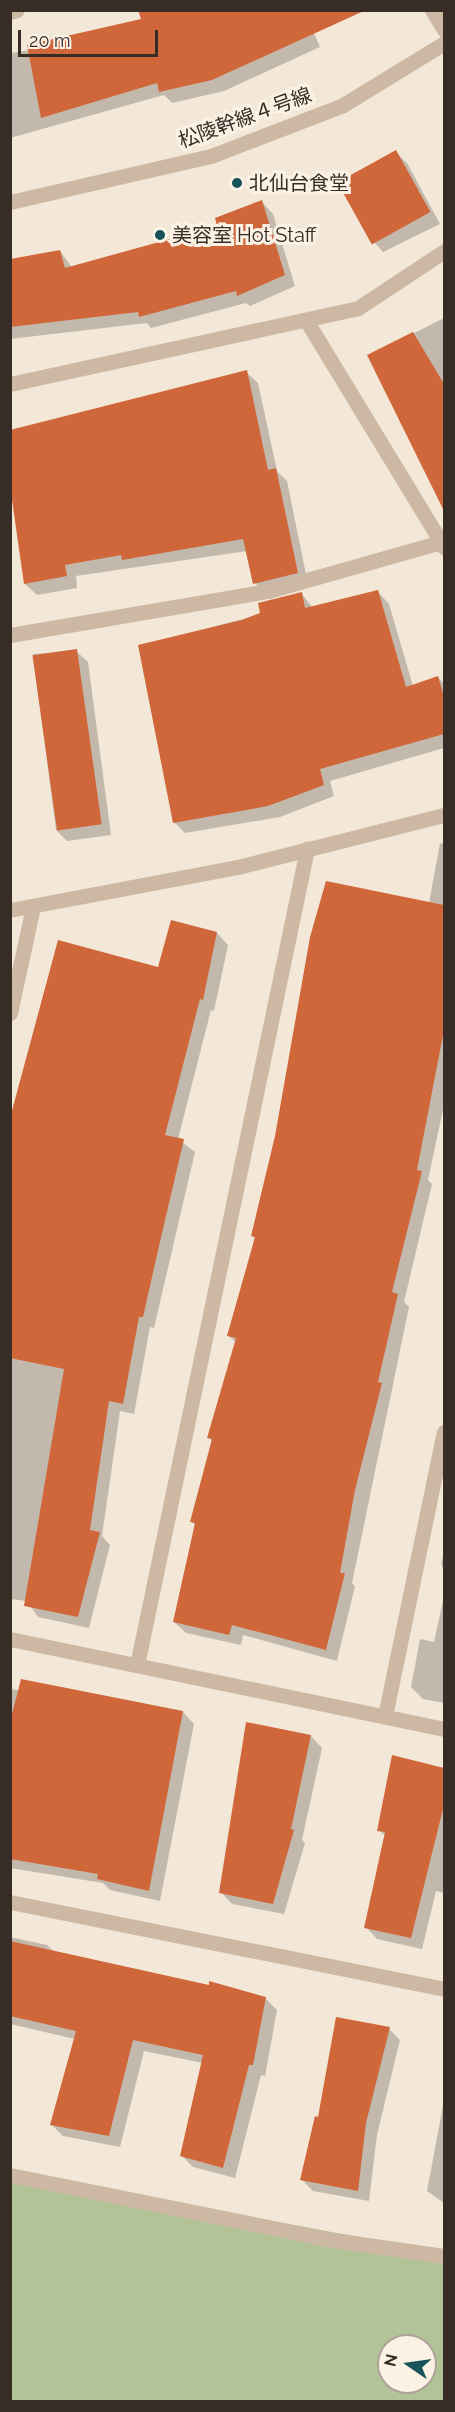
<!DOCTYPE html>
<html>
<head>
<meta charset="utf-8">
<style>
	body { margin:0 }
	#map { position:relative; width:455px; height:2412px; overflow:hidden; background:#f3e8d8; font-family:Raleway,"Noto Sans JP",sans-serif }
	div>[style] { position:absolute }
	.green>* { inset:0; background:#b2c397 }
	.shadow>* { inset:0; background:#0003 }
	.building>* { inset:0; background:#d0673a; transform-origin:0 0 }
	.minor>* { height:15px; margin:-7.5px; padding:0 7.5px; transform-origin:7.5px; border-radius:7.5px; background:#ccb8a3 }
	.tertiary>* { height:15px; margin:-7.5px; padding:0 7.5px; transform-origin:7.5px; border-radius:7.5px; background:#ccb8a3 }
	.dots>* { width:16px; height:16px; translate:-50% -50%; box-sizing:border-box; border:3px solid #fbf2e5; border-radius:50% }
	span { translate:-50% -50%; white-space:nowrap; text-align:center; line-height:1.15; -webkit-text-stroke:6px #fbf2e5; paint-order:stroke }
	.street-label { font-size:20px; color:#372c26 }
	.poi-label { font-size:20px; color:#372c26 }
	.left { translate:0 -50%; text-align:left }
	.frame { position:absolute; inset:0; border:12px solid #372c26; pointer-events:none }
	.north { position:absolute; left:377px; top:2334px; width:60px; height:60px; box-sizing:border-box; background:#fbf2e5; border:2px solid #ada399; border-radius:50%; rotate:283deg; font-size:16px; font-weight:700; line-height:24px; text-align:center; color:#372c26 }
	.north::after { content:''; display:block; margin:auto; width:21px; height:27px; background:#18535b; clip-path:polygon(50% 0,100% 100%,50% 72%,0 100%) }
	.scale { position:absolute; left:18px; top:30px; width:140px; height:27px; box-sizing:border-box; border:3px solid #372c26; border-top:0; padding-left:8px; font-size:18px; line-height:21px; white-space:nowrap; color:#372c26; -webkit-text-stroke:4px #fbf2e5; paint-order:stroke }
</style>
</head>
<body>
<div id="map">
	<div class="green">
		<i style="clip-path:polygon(evenodd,10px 2172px,444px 2253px,444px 2401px,11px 2401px,10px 2172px,389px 2346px,425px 2346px,425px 2382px,389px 2382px,389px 2346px)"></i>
	</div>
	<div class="shadow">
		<i style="clip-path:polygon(304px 10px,320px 47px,224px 91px,172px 103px,164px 95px,10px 138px,10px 53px)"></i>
		<i style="clip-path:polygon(395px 152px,407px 163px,440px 224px,383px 252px,372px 240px,339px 181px)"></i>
		<i style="clip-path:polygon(262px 202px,273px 214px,295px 286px,250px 306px,246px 303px,151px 328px,147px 323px,10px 339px,10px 261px,60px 251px,72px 267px,219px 228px)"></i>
		<i style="clip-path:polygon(444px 318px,444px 505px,369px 356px)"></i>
		<i style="clip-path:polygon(246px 372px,258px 383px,277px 471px,287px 481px,308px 584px,266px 594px,255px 583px,247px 551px,76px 576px,77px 588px,37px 595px,25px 584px)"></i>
		<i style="clip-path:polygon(378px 592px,389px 604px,413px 686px,438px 677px,444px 684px,444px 748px,330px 781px,334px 796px,280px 817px,185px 833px,174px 822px,140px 646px,262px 614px,301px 593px,313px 608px)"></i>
		<i style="clip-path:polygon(76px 651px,88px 662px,111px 835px,67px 841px,56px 830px,33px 654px)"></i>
		<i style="clip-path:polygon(440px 843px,444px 844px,444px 1105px,428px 1180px,432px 1184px,404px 1302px,409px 1307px,352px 1583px,355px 1586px,337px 1661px,243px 1635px,241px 1645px,186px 1633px,174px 1622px,196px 1526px,192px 1522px,213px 1442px,209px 1438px,236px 1343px,229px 1336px,256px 1239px,252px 1236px,429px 903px)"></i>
		<i style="clip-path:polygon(217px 933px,228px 945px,214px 1011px,211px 1010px,178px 1139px,195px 1152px,154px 1328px,150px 1327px,134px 1414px,120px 1411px,102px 1536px,110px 1545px,89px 1628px,38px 1617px,27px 1601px,10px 1599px,10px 1156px,159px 969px)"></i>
		<i style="clip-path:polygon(444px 1550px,444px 1569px,441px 1565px)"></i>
		<i style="clip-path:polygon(444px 1596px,444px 1703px,423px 1699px,411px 1687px,420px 1639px,434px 1642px)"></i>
		<i style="clip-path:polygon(10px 1689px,183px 1712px,194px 1724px,160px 1901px,110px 1890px,103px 1883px,10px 1868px)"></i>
		<i style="clip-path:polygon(311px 1736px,322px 1748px,302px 1840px,305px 1843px,284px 1914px,232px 1904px,221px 1892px)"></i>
		<i style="clip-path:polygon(393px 1757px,444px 1770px,444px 1893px,436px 1891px,422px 1949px,377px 1939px,366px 1927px,386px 1837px,379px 1830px)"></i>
		<i style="clip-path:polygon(10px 1937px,47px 1945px,54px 1952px,265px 1998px,277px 2010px,265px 2076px,261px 2075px,235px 2178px,193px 2167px,182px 2156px,203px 2063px,144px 2051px,120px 2147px,63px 2136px,52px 2125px,75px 2039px,10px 2024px)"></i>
		<i style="clip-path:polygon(389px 2029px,400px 2040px,377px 2135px,369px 2201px,313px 2191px,302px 2180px,320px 2118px)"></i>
		<i style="clip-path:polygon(444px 2100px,444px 2203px,427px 2191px)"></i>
	</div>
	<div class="building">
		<i style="clip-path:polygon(138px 10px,366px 10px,212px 80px,159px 92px,157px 83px,41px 118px,27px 45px,141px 19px)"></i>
		<i style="left:396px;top:150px;width:71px;height:67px;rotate:61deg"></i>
		<i style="clip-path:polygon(262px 200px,285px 275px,237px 296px,236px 291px,139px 317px,138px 312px,10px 327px,10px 259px,60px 250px,65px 268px,217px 226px,215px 218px)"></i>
		<i style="clip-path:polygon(413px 332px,444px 384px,444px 511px,367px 355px)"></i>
		<i style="clip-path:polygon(247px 370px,268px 470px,276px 468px,298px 573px,253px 584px,243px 539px,122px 560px,121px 555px,65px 565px,67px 576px,24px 584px,10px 486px,10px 430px)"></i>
		<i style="clip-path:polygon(378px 590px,406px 687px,438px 676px,444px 697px,444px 734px,320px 769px,324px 785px,268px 806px,173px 823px,138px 645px,242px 620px,260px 613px,258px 603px,302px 592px,305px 608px)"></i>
		<i style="left:77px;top:649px;width:177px;height:45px;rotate:82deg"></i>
		<i style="clip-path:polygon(326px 881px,444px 905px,444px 1030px,417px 1170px,422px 1171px,392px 1292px,398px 1294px,378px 1382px,382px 1383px,355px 1490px,340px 1573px,345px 1573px,326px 1650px,232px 1625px,229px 1635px,173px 1622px,195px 1523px,190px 1522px,212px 1439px,207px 1438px,236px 1338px,227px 1336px,255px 1237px,251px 1236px,275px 1136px,310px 937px)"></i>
		<i style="clip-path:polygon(171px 920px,217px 932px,203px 1000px,200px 999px,165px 1135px,184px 1139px,159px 1246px,143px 1317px,139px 1317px,123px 1404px,109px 1401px,90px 1530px,100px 1532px,78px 1617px,24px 1606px,64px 1369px,10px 1358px,10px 1118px,58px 940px,158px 967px)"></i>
		<i style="clip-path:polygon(21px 1679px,183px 1711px,149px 1891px,97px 1879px,98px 1874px,10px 1859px,10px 1722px)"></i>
		<i style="clip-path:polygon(246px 1722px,311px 1735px,291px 1829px,294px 1830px,273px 1904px,219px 1893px)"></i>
		<i style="clip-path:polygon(392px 1755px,444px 1768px,444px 1805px,411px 1938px,364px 1928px,385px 1832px,377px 1831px)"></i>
		<i style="clip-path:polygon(10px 1941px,209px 1985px,209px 1981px,266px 1997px,253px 2065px,249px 2065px,223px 2168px,180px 2156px,203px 2055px,133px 2040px,109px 2136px,50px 2125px,76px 2031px,10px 2016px)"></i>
		<i style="clip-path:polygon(336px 2017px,390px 2027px,366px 2123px,358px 2191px,300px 2180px,315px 2116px,318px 2117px)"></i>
	</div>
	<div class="minor">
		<i style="left:432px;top:10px;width:23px;rotate:59deg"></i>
		<i style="left:10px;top:12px;width:7px;rotate:-16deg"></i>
		<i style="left:306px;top:320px;width:266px;rotate:58.7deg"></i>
		<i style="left:10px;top:384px;width:356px;rotate:-12.3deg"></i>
		<i style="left:358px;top:308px;width:103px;rotate:-33.5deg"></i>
		<i style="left:10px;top:635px;width:262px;rotate:-9.7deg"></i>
		<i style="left:268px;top:591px;width:180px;rotate:-15.8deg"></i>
		<i style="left:10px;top:910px;width:232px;rotate:-10.7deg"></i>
		<i style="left:238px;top:867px;width:212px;rotate:-14.2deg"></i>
		<i style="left:10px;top:1013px;width:108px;rotate:-77.8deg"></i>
		<i style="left:10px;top:1639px;width:443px;rotate:11.7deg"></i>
		<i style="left:137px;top:1665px;width:834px;rotate:-78.23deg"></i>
		<i style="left:385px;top:1716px;width:290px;rotate:-78.3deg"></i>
		<i style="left:10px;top:1902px;width:443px;rotate:11.3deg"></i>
		<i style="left:10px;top:2175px;width:329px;rotate:11.4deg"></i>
		<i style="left:333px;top:2240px;width:112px;rotate:8.2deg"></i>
	</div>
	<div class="tertiary">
		<i style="left:10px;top:202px;width:206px;rotate:-12.9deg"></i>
		<i style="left:211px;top:156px;width:142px;rotate:-21.1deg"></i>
		<i style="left:343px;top:105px;width:119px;rotate:-31.5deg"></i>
	</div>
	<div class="dots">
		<i style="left:237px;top:183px;background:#18535b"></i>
		<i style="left:160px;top:235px;background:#18535b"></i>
	</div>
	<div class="street-label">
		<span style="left:245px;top:118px;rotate:-20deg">松陵幹線４号線</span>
	</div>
	<div class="poi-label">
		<span class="left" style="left:249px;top:183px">北仙台食堂</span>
		<span class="left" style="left:172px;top:235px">美容室 Hot Staff</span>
	</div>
	<div class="frame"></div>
	<div class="north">N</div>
	<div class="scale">20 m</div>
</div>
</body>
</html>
